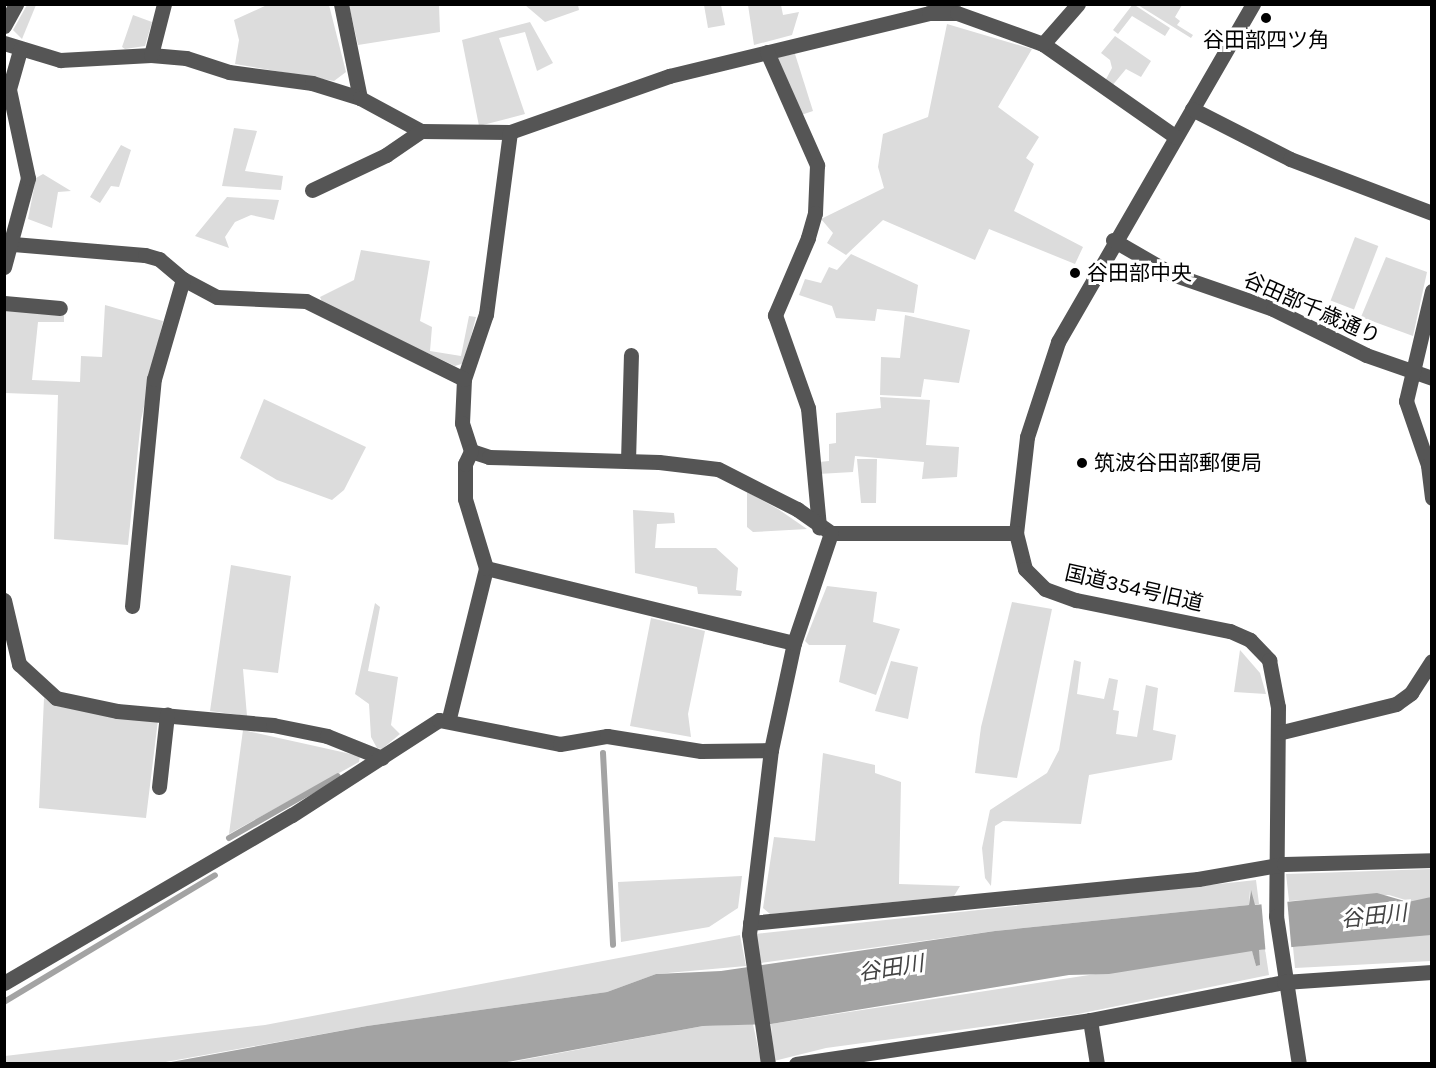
<!DOCTYPE html>
<html>
<head>
<meta charset="utf-8">
<style>
	body { margin:0 }
	#map { position:relative; width:1436px; height:1068px; overflow:hidden; background:#fff; font-family:Karla,"Noto Sans JP",sans-serif }
	div>[style] { position:absolute }
	.green>* { inset:0; background:#dcdcdc; transform-origin:0 0 }
	.water>* { inset:0; background:#a3a3a3 }
	.pier>* { inset:0; background:#fff; transform-origin:0 0 }
	.stream>* { height:6px; margin:-3px; padding:0 3px; transform-origin:3px; border-radius:3px; background:#a3a3a3 }
	.minor>* { height:15px; margin:-7.5px; padding:0 7.5px; transform-origin:7.5px; border-radius:7.5px; background:#555 }
	.dots>* { width:16px; height:16px; translate:-50% -50%; box-sizing:border-box; border:3px solid #fff; border-radius:50% }
	span { translate:-50% -50%; white-space:nowrap; text-align:center; line-height:1.15; -webkit-text-stroke:6px #fff; paint-order:stroke }
	.poi-label { font-size:21px; color:#000 }
	.left { translate:0 -50%; text-align:left }
	.street-label { font-size:21px; color:#000 }
	.water-label { font-size:22px; color:#444; font-style:italic }
	.frame { position:absolute; inset:0; border:6px solid #000; pointer-events:none }
</style>
</head>
<body>
<div id="map">
	<div class="green">
		<i style="clip-path:polygon(1133px 4px,1170px 28px,1165px 36px,1132px 16px,1118px 34px,1113px 30px)"></i>
		<i style="clip-path:polygon(27px 5px,36px 5px,22px 39px,13px 30px)"></i>
		<i style="clip-path:polygon(267px 5px,329px 5px,346px 72px,334px 81px,235px 64px,239px 40px,234px 20px)"></i>
		<i style="clip-path:polygon(349px 5px,439px 5px,440px 32px,358px 45px)"></i>
		<i style="clip-path:polygon(525px 5px,578px 5px,579px 10px,545px 22px)"></i>
		<i style="clip-path:polygon(704px 5px,721px 5px,725px 25px,708px 28px)"></i>
		<i style="clip-path:polygon(748px 5px,781px 5px,783px 15px,799px 12px,792px 35px,754px 45px)"></i>
		<i style="clip-path:polygon(1138px 5px,1182px 5px,1175px 17px,1180px 21px,1177px 25px,1193px 35px,1191px 38px)"></i>
		<i style="clip-path:polygon(133px 15px,152px 22px,145px 46px,125px 49px,122px 47px)"></i>
		<i style="clip-path:polygon(530px 22px,553px 63px,537px 71px,525px 32px,499px 38px,525px 114px,479px 126px,462px 40px)"></i>
		<i style="clip-path:polygon(947px 24px,1032px 49px,998px 107px,1039px 137px,1026px 158px,1034px 164px,1014px 211px,1083px 247px,1075px 264px,989px 229px,975px 260px,883px 220px,846px 255px,827px 243px,833px 233px,821px 219px,884px 188px,878px 167px,883px 134px,928px 117px)"></i>
		<i style="clip-path:polygon(1115px 36px,1151px 61px,1141px 77px,1126px 69px,1111px 87px,1105px 81px,1112px 68px,1110px 60px,1101px 53px)"></i>
		<i style="clip-path:polygon(795px 54px,813px 111px,801px 115px,777px 57px)"></i>
		<i style="clip-path:polygon(234px 128px,257px 131px,245px 171px,283px 176px,281px 190px,222px 186px)"></i>
		<i style="clip-path:polygon(121px 145px,131px 150px,119px 187px,111px 186px,100px 203px,90px 197px)"></i>
		<i style="clip-path:polygon(43px 174px,71px 191px,58px 192px,52px 228px,28px 219px,36px 178px)"></i>
		<i style="clip-path:polygon(227px 197px,279px 200px,274px 220px,251px 215px,235px 222px,225px 237px,229px 248px,195px 236px)"></i>
		<i style="left:1355px;top:237px;width:25px;height:68px;rotate:21deg"></i>
		<i style="clip-path:polygon(361px 250px,430px 261px,420px 321px,432px 327px,430px 351px,461px 356px,469px 316px,476px 317px,464px 363px,455px 366px,323px 304px,320px 297px,354px 280px)"></i>
		<i style="clip-path:polygon(851px 254px,918px 285px,914px 313px,877px 309px,875px 321px,836px 318px,832px 306px,799px 295px,805px 279px,821px 283px,829px 267px,837px 270px)"></i>
		<i style="clip-path:polygon(1386px 257px,1427px 272px,1413px 336px,1361px 317px)"></i>
		<i style="clip-path:polygon(105px 305px,163px 321px,141px 420px,128px 545px,54px 539px,58px 395px,5px 393px,5px 311px,64px 313px,64px 322px,38px 322px,32px 380px,80px 382px,81px 356px,102px 357px)"></i>
		<i style="clip-path:polygon(905px 315px,970px 330px,959px 383px,924px 379px,921px 397px,880px 395px,881px 357px,900px 358px)"></i>
		<i style="clip-path:polygon(880px 397px,930px 400px,926px 445px,959px 447px,957px 477px,922px 479px,924px 462px,855px 456px,853px 472px,818px 474px,819px 462px,829px 461px,829px 444px,836px 443px,836px 413px,881px 408px)"></i>
		<i style="clip-path:polygon(264px 399px,366px 447px,344px 490px,332px 500px,277px 480px,240px 458px)"></i>
		<i style="clip-path:polygon(857px 459px,877px 459px,876px 503px,861px 503px)"></i>
		<i style="clip-path:polygon(747px 492px,778px 509px,807px 529px,753px 532px,747px 527px)"></i>
		<i style="clip-path:polygon(633px 510px,674px 513px,675px 523px,657px 524px,655px 548px,716px 548px,738px 568px,736px 590px,742px 591px,741px 596px,698px 594px,697px 587px,635px 573px)"></i>
		<i style="clip-path:polygon(231px 565px,291px 576px,278px 673px,243px 669px,247px 716px,210px 711px)"></i>
		<i style="clip-path:polygon(827px 586px,877px 592px,873px 622px,900px 629px,876px 695px,839px 682px,846px 645px,809px 645px,805px 641px)"></i>
		<i style="clip-path:polygon(1012px 602px,1052px 609px,1017px 778px,975px 773px,981px 727px)"></i>
		<i style="clip-path:polygon(375px 603px,380px 607px,368px 671px,398px 677px,391px 725px,400px 734px,382px 749px,377px 748px,371px 737px,369px 704px,355px 694px)"></i>
		<i style="clip-path:polygon(651px 618px,705px 631px,688px 714px,691px 737px,630px 726px)"></i>
		<i style="clip-path:polygon(1240px 650px,1260px 673px,1266px 694px,1234px 692px)"></i>
		<i style="clip-path:polygon(1074px 660px,1081px 662px,1077px 694px,1104px 699px,1109px 678px,1118px 680px,1113px 710px,1119px 711px,1116px 734px,1137px 737px,1146px 685px,1158px 688px,1153px 730px,1176px 735px,1172px 760px,1089px 775px,1081px 824px,1003px 821px,995px 826px,991px 886px,985px 878px,982px 848px,990px 810px,1047px 773px,1059px 750px)"></i>
		<i style="clip-path:polygon(891px 661px,918px 667px,908px 719px,875px 711px)"></i>
		<i style="clip-path:polygon(44px 698px,54px 705px,158px 720px,146px 818px,39px 808px)"></i>
		<i style="clip-path:polygon(243px 730px,360px 756px,359px 762px,229px 834px)"></i>
		<i style="clip-path:polygon(823px 753px,875px 765px,875px 773px,901px 782px,899px 884px,960px 886px,954px 896px,770px 914px,763px 908px,774px 837px,815px 841px)"></i>
		<i style="clip-path:polygon(1431px 869px,1431px 897px,1415px 903px,1389px 895px,1289px 901px,1286px 874px)"></i>
		<i style="clip-path:polygon(742px 876px,738px 908px,709px 927px,621px 942px,618px 882px)"></i>
		<i style="clip-path:polygon(1256px 880px,1259px 904px,1254px 905px,1250px 890px,1249px 905px,995px 931px,761px 963px,755px 934px)"></i>
		<i style="clip-path:polygon(1421px 933px,1431px 935px,1431px 961px,1295px 968px,1293px 947px)"></i>
		<i style="clip-path:polygon(740px 935px,746px 966px,656px 974px,607px 992px,367px 1026px,160px 1063px,5px 1064px,5px 1056px,265px 1025px)"></i>
		<i style="clip-path:polygon(1265px 949px,1269px 975px,1078px 1014px,826px 1048px,774px 1061px,771px 1024px,1252px 950px,1256px 966px,1259px 950px)"></i>
		<i style="clip-path:polygon(753px 1024px,761px 1062px,502px 1064px,703px 1026px)"></i>
	</div>
	<div class="water">
		<i style="clip-path:polygon(1251px 890px,1255px 905px,1377px 893px,1408px 902px,1431px 897px,1431px 935px,1259px 950px,1260px 965px,1256px 966px,1252px 951px,1109px 974px,1069px 975px,771px 1024px,703px 1026px,502px 1063px,160px 1064px,367px 1026px,607px 992px,656px 974px,721px 971px,995px 931px,1249px 905px)"></i>
	</div>
	<div class="pier">
		<i style="left:1287px;top:898px;width:52px;height:26px;rotate:85deg"></i>
	</div>
	<div class="stream">
		<i style="left:603px;top:753px;width:192px;rotate:87deg"></i>
		<i style="left:229px;top:838px;width:125px;rotate:-29.6deg"></i>
		<i style="left:4px;top:1002px;width:246px;rotate:-31deg"></i>
	</div>
	<div class="minor">
		<i style="left:341px;top:4px;width:96px;rotate:78.6deg"></i>
		<i style="left:1253px;top:4px;width:390px;rotate:120deg"></i>
		<i style="left:1058px;top:342px;width:100px;rotate:108.1deg"></i>
		<i style="left:1027px;top:437px;width:97px;rotate:96.5deg"></i>
		<i style="left:1016px;top:533px;width:37px;rotate:76deg"></i>
		<i style="left:1025px;top:569px;width:28px;rotate:45deg"></i>
		<i style="left:1045px;top:589px;width:33px;rotate:20deg"></i>
		<i style="left:1076px;top:600px;width:157px;rotate:11.4deg"></i>
		<i style="left:1230px;top:631px;width:22px;rotate:24deg"></i>
		<i style="left:1250px;top:640px;width:28px;rotate:46deg"></i>
		<i style="left:1269px;top:660px;width:48px;rotate:79.2deg"></i>
		<i style="left:1278px;top:707px;width:209px;rotate:90.5deg"></i>
		<i style="left:1276px;top:916px;width:150px;rotate:81.2deg"></i>
		<i style="left:4px;top:26px;width:25px;rotate:-61deg"></i>
		<i style="left:4px;top:43px;width:59px;rotate:16.9deg"></i>
		<i style="left:60px;top:60px;width:91px;rotate:-3.1deg"></i>
		<i style="left:151px;top:55px;width:35px;rotate:5deg"></i>
		<i style="left:186px;top:58px;width:45px;rotate:18deg"></i>
		<i style="left:229px;top:72px;width:84px;rotate:7.5deg"></i>
		<i style="left:312px;top:83px;width:50px;rotate:17.4deg"></i>
		<i style="left:360px;top:98px;width:69px;rotate:28.4deg"></i>
		<i style="left:421px;top:131px;width:89px;rotate:0.6deg"></i>
		<i style="left:510px;top:132px;width:169px;rotate:-19.4deg"></i>
		<i style="left:669px;top:76px;width:268px;rotate:-13.6deg"></i>
		<i style="left:929px;top:13px;width:28px"></i>
		<i style="left:957px;top:13px;width:91px;rotate:19.8deg"></i>
		<i style="left:1043px;top:44px;width:162px;rotate:35deg"></i>
		<i style="left:1043px;top:44px;width:53px;rotate:-48.8deg"></i>
		<i style="left:767px;top:52px;width:124px;rotate:66.1deg"></i>
		<i style="left:817px;top:165px;width:48px;rotate:92.4deg"></i>
		<i style="left:815px;top:213px;width:26px;rotate:106deg"></i>
		<i style="left:808px;top:238px;width:84px;rotate:113.2deg"></i>
		<i style="left:775px;top:315px;width:99px;rotate:70.5deg"></i>
		<i style="left:808px;top:408px;width:120px;rotate:84.7deg"></i>
		<i style="left:151px;top:55px;width:53px;rotate:-75.7deg"></i>
		<i style="left:1192px;top:109px;width:110px;rotate:27deg"></i>
		<i style="left:1290px;top:159px;width:152px;rotate:20.8deg"></i>
		<i style="left:510px;top:132px;width:184px;rotate:97.5deg"></i>
		<i style="left:486px;top:314px;width:69px;rotate:108.7deg"></i>
		<i style="left:464px;top:379px;width:44px;rotate:92.6deg"></i>
		<i style="left:462px;top:423px;width:29px;rotate:72deg"></i>
		<i style="left:471px;top:451px;width:19px;rotate:18deg"></i>
		<i style="left:489px;top:457px;width:170px;rotate:1.7deg"></i>
		<i style="left:659px;top:462px;width:59px;rotate:6.8deg"></i>
		<i style="left:718px;top:469px;width:89px;rotate:26.9deg"></i>
		<i style="left:797px;top:509px;width:42px;rotate:35.2deg"></i>
		<i style="left:831px;top:533px;width:185px"></i>
		<i style="left:312px;top:190px;width:82px;rotate:-25.3deg"></i>
		<i style="left:386px;top:155px;width:42px;rotate:-34.4deg"></i>
		<i style="left:1113px;top:240px;width:68px;rotate:30deg"></i>
		<i style="left:1172px;top:274px;width:107px;rotate:19.1deg"></i>
		<i style="left:1273px;top:309px;width:104px;rotate:26.3deg"></i>
		<i style="left:1366px;top:355px;width:70px;rotate:19.2deg"></i>
		<i style="left:13px;top:244px;width:132px;rotate:4.8deg"></i>
		<i style="left:145px;top:255px;width:15px;rotate:16deg"></i>
		<i style="left:159px;top:259px;width:31px;rotate:40deg"></i>
		<i style="left:183px;top:279px;width:38px;rotate:28deg"></i>
		<i style="left:217px;top:297px;width:89px;rotate:2.6deg"></i>
		<i style="left:306px;top:301px;width:176px;rotate:26.3deg"></i>
		<i style="left:4px;top:267px;width:92px;rotate:-74.9deg"></i>
		<i style="left:28px;top:178px;width:91px;rotate:-102.1deg"></i>
		<i style="left:9px;top:89px;width:41px;rotate:-74.2deg"></i>
		<i style="left:1432px;top:291px;width:113px;rotate:103.3deg"></i>
		<i style="left:1406px;top:401px;width:68px;rotate:71deg"></i>
		<i style="left:1428px;top:465px;width:33px;rotate:83deg"></i>
		<i style="left:4px;top:303px;width:56px;rotate:5.1deg"></i>
		<i style="left:628px;top:461px;width:106px;rotate:-88.4deg"></i>
		<i style="left:486px;top:568px;width:317px;rotate:13.7deg"></i>
		<i style="left:4px;top:600px;width:66px;rotate:76.8deg"></i>
		<i style="left:19px;top:664px;width:50px;rotate:42.6deg"></i>
		<i style="left:56px;top:698px;width:62px;rotate:12deg"></i>
		<i style="left:117px;top:711px;width:157px;rotate:5.1deg"></i>
		<i style="left:273px;top:725px;width:55px;rotate:11.5deg"></i>
		<i style="left:327px;top:736px;width:59px;rotate:21.8deg"></i>
		<i style="left:132px;top:606px;width:228px;rotate:-84.5deg"></i>
		<i style="left:154px;top:379px;width:104px;rotate:-73.8deg"></i>
		<i style="left:449px;top:718px;width:154px;rotate:-76.1deg"></i>
		<i style="left:486px;top:568px;width:72px;rotate:-106.9deg"></i>
		<i style="left:465px;top:499px;width:35px;rotate:-90deg"></i>
		<i style="left:465px;top:464px;width:14px;rotate:-65deg"></i>
		<i style="left:1278px;top:733px;width:122px;rotate:-13.8deg"></i>
		<i style="left:1396px;top:704px;width:19px;rotate:-36deg"></i>
		<i style="left:1411px;top:693px;width:38px;rotate:-57deg"></i>
		<i style="left:159px;top:787px;width:73px;rotate:-83.7deg"></i>
		<i style="left:750px;top:923px;width:450px;rotate:-5.6deg"></i>
		<i style="left:1198px;top:879px;width:87px;rotate:-9.9deg"></i>
		<i style="left:1284px;top:864px;width:148px;rotate:-1.5deg"></i>
		<i style="left:4px;top:983px;width:333px;rotate:-30.3deg"></i>
		<i style="left:292px;top:815px;width:175px;rotate:-32.9deg"></i>
		<i style="left:439px;top:720px;width:123px;rotate:11.2deg"></i>
		<i style="left:560px;top:744px;width:48px;rotate:-9.7deg"></i>
		<i style="left:607px;top:736px;width:95px;rotate:9.1deg"></i>
		<i style="left:701px;top:751px;width:70px;rotate:-0.8deg"></i>
		<i style="left:1090px;top:1020px;width:45px;rotate:81deg"></i>
		<i style="left:768px;top:1064px;width:131px;rotate:-98.3deg"></i>
		<i style="left:749px;top:934px;width:185px;rotate:-83.2deg"></i>
		<i style="left:771px;top:750px;width:109px;rotate:-77.9deg"></i>
		<i style="left:794px;top:643px;width:116px;rotate:-71.4deg"></i>
		<i style="left:796px;top:1064px;width:297px;rotate:-8.5deg"></i>
		<i style="left:1090px;top:1020px;width:198px;rotate:-11.1deg"></i>
		<i style="left:1284px;top:982px;width:148px;rotate:-3.9deg"></i>
	</div>
	<div class="dots">
		<i style="left:1266px;top:18px;background:#000"></i>
		<i style="left:1075px;top:273px;background:#000"></i>
		<i style="left:1082px;top:463px;background:#000"></i>
	</div>
	<div class="poi-label">
		<span style="left:1266px;top:40px">谷田部四ツ角</span>
		<span class="left" style="left:1087px;top:273px">谷田部中央</span>
		<span class="left" style="left:1094px;top:463px">筑波谷田部郵便局</span>
	</div>
	<div class="street-label">
		<span style="left:1312px;top:308px;rotate:24deg">谷田部千歳通り</span>
		<span style="left:1134px;top:588px;rotate:13deg">国道354号旧道</span>
	</div>
	<div class="water-label">
		<span style="left:1374px;top:917px;rotate:-6deg">谷田川</span>
		<span style="left:891px;top:969px;rotate:-9deg">谷田川</span>
	</div>
	<div class="frame"></div>
</div>
</body>
</html>
